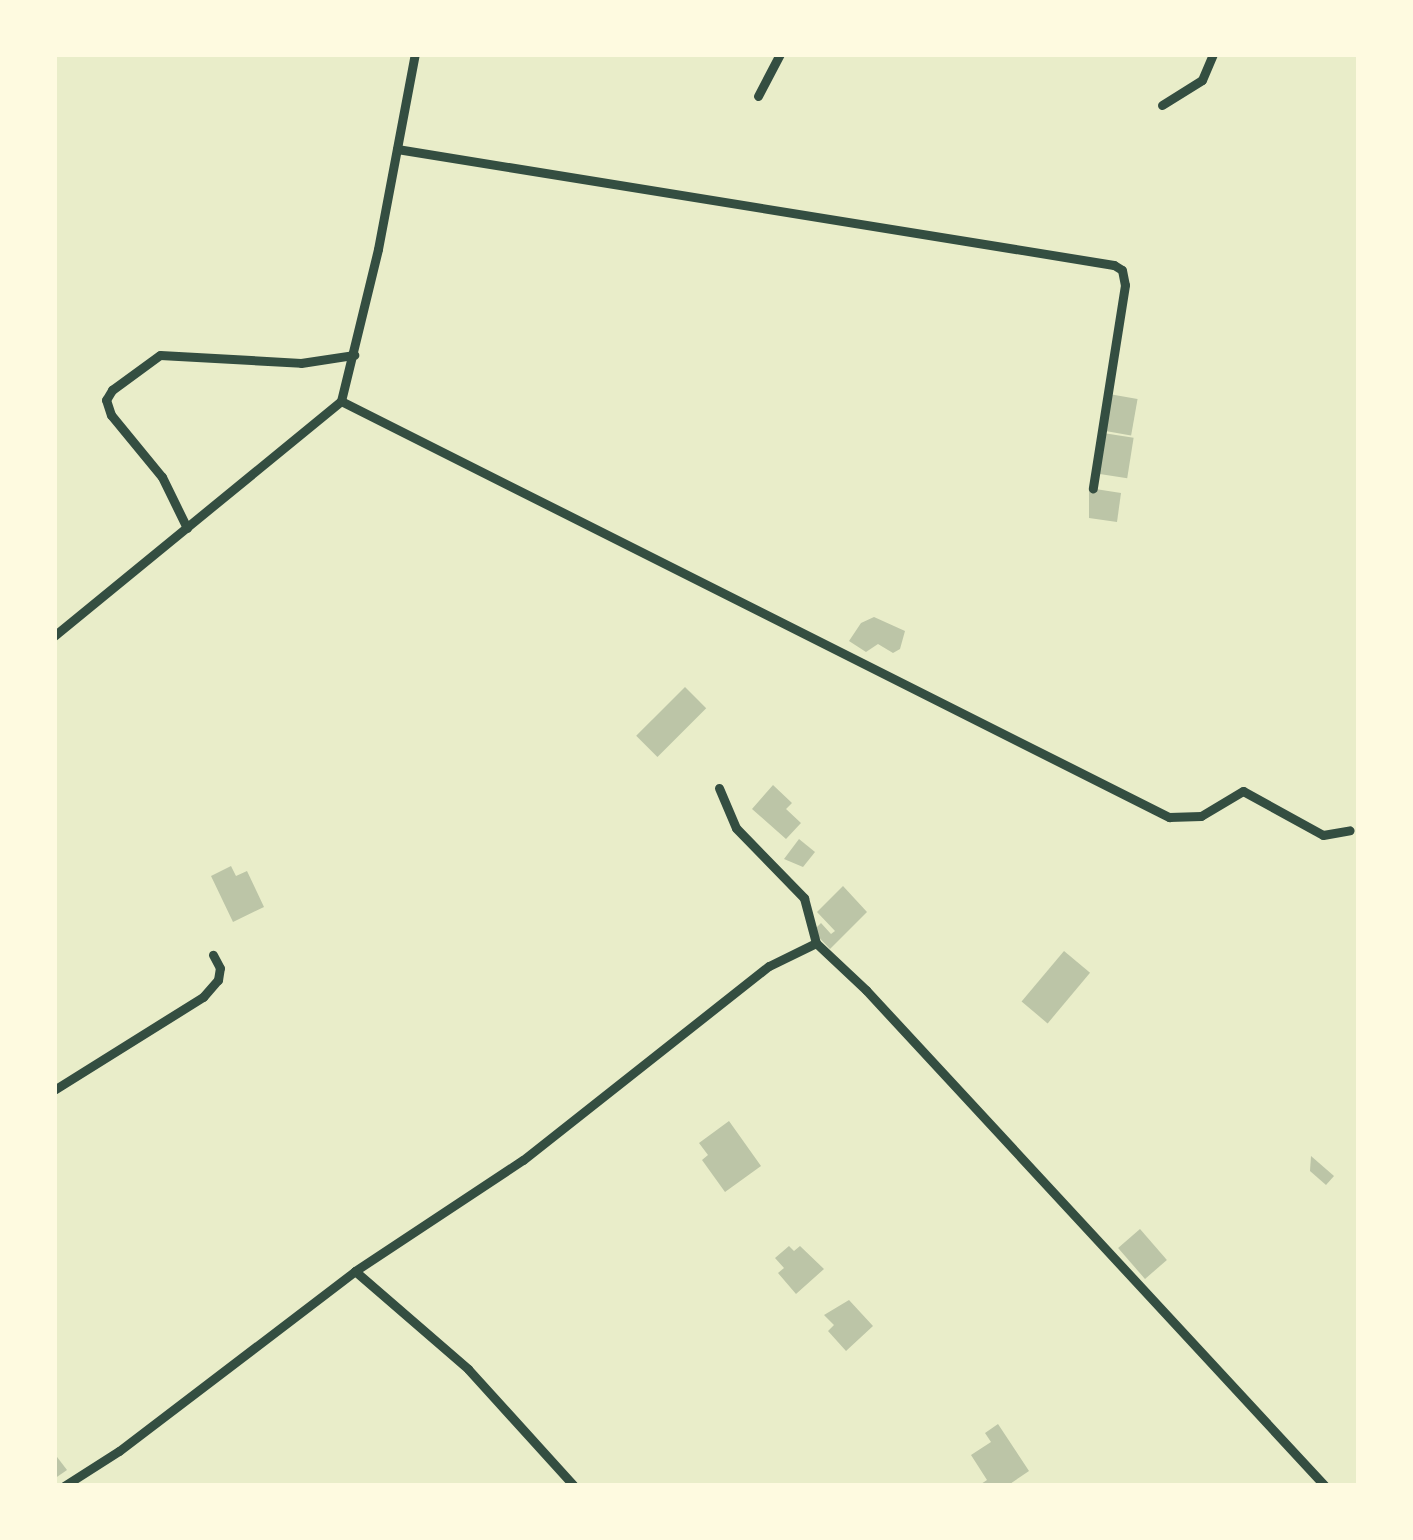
<!DOCTYPE html>
<html>
<head>
<meta charset="utf-8">
<style>
	body { margin:0 }
	#map { position:relative; width:1413px; height:1540px; overflow:hidden; background:#e9edc9; font-family:Figtree,sans-serif }
	div>[style] { position:absolute }
	.building>* { inset:0; background:#bcc5a7; transform-origin:0 0 }
	.minor>* { height:9px; margin:-4.5px; padding:0 4.5px; transform-origin:4.5px; border-radius:4.5px; background:#344e41 }
	span { translate:-50% -50%; white-space:nowrap; text-align:center; line-height:1.15; -webkit-text-stroke:12px #fefae0; paint-order:stroke }
	.frame { position:absolute; inset:0; border:57px solid #fefae0; pointer-events:none }
</style>
</head>
<body>
<div id="map">
	<div class="building">
		<i style="left:1109px;top:394px;width:29px;height:37px;rotate:10deg"></i>
		<i style="left:1103px;top:433px;width:31px;height:41px;rotate:9deg"></i>
		<i style="clip-path:polygon(1089px 488px,1121px 493px,1117px 522px,1089px 518px)"></i>
		<i style="clip-path:polygon(874px 617px,905px 631px,900px 649px,893px 653px,878px 644px,866px 652px,849px 641px,861px 623px)"></i>
		<i style="left:685px;top:687px;width:30px;height:69px;rotate:45deg"></i>
		<i style="clip-path:polygon(773px 785px,792px 803px,786px 809px,801px 823px,786px 839px,752px 809px)"></i>
		<i style="clip-path:polygon(799px 839px,815px 852px,803px 867px,784px 859px)"></i>
		<i style="clip-path:polygon(231px 866px,236px 876px,247px 871px,264px 907px,233px 922px,211px 876px)"></i>
		<i style="clip-path:polygon(843px 886px,867px 912px,830px 949px,813px 931px,821px 923px,831px 934px,835px 931px,817px 912px)"></i>
		<i style="left:1064px;top:951px;width:34px;height:66px;rotate:40deg"></i>
		<i style="clip-path:polygon(729px 1121px,761px 1166px,725px 1192px,702px 1160px,708px 1155px,699px 1143px)"></i>
		<i style="clip-path:polygon(1311px 1156px,1334px 1176px,1326px 1185px,1310px 1171px)"></i>
		<i style="left:1140px;top:1229px;width:41px;height:29px;rotate:49deg"></i>
		<i style="clip-path:polygon(789px 1246px,794px 1251px,800px 1246px,824px 1269px,796px 1294px,778px 1273px,784px 1268px,775px 1258px)"></i>
		<i style="clip-path:polygon(849px 1300px,873px 1326px,846px 1351px,828px 1331px,834px 1325px,824px 1315px)"></i>
		<i style="clip-path:polygon(998px 1424px,1029px 1471px,1007px 1486px,978px 1486px,987px 1480px,971px 1455px,991px 1442px,985px 1433px)"></i>
		<i style="clip-path:polygon(54px 1453px,67px 1470px,54px 1479px)"></i>
	</div>
	<div class="minor">
		<i style="left:758px;top:96px;width:47px;rotate:-62.4deg"></i>
		<i style="left:1162px;top:105px;width:47px;rotate:-32deg"></i>
		<i style="left:1202px;top:80px;width:28px;rotate:-67deg"></i>
		<i style="left:397px;top:149px;width:726px;rotate:9.19deg"></i>
		<i style="left:1114px;top:265px;width:9px;rotate:32deg"></i>
		<i style="left:1122px;top:270px;width:15px;rotate:79deg"></i>
		<i style="left:1125px;top:285px;width:206px;rotate:99deg"></i>
		<i style="left:341px;top:401px;width:927px;rotate:26.68deg"></i>
		<i style="left:1169px;top:817px;width:32px;rotate:-2deg"></i>
		<i style="left:1201px;top:816px;width:49px;rotate:-30.8deg"></i>
		<i style="left:1243px;top:791px;width:91px;rotate:28.8deg"></i>
		<i style="left:1323px;top:835px;width:27px;rotate:-10deg"></i>
		<i style="left:187px;top:528px;width:57px;rotate:-116.1deg"></i>
		<i style="left:162px;top:477px;width:80px;rotate:-129.4deg"></i>
		<i style="left:111px;top:415px;width:16px;rotate:-108deg"></i>
		<i style="left:106px;top:400px;width:12px;rotate:-59deg"></i>
		<i style="left:112px;top:390px;width:59px;rotate:-36.1deg"></i>
		<i style="left:160px;top:355px;width:141px;rotate:3.2deg"></i>
		<i style="left:301px;top:363px;width:54px;rotate:-8.6deg"></i>
		<i style="left:54px;top:636px;width:371px;rotate:-39.3deg"></i>
		<i style="left:341px;top:401px;width:156px;rotate:-76.3deg"></i>
		<i style="left:378px;top:249px;width:198px;rotate:-79.3deg"></i>
		<i style="left:719px;top:788px;width:43px;rotate:67deg"></i>
		<i style="left:736px;top:828px;width:98px;rotate:45.8deg"></i>
		<i style="left:804px;top:898px;width:47px;rotate:75.1deg"></i>
		<i style="left:816px;top:943px;width:69px;rotate:43.2deg"></i>
		<i style="left:866px;top:990px;width:676px;rotate:47.22deg"></i>
		<i style="left:54px;top:1090px;width:176px;rotate:-32deg"></i>
		<i style="left:203px;top:997px;width:23px;rotate:-49deg"></i>
		<i style="left:218px;top:980px;width:12px;rotate:-81deg"></i>
		<i style="left:220px;top:968px;width:15px;rotate:-118deg"></i>
		<i style="left:355px;top:1271px;width:150px;rotate:40.9deg"></i>
		<i style="left:468px;top:1369px;width:158px;rotate:47.8deg"></i>
		<i style="left:64px;top:1486px;width:65px;rotate:-32.5deg"></i>
		<i style="left:119px;top:1451px;width:297px;rotate:-37.3deg"></i>
		<i style="left:355px;top:1271px;width:201px;rotate:-33.5deg"></i>
		<i style="left:523px;top:1160px;width:313px;rotate:-38.3deg"></i>
		<i style="left:769px;top:966px;width:52px;rotate:-26.1deg"></i>
	</div>
	<div class="frame"></div>
</div>
</body>
</html>
